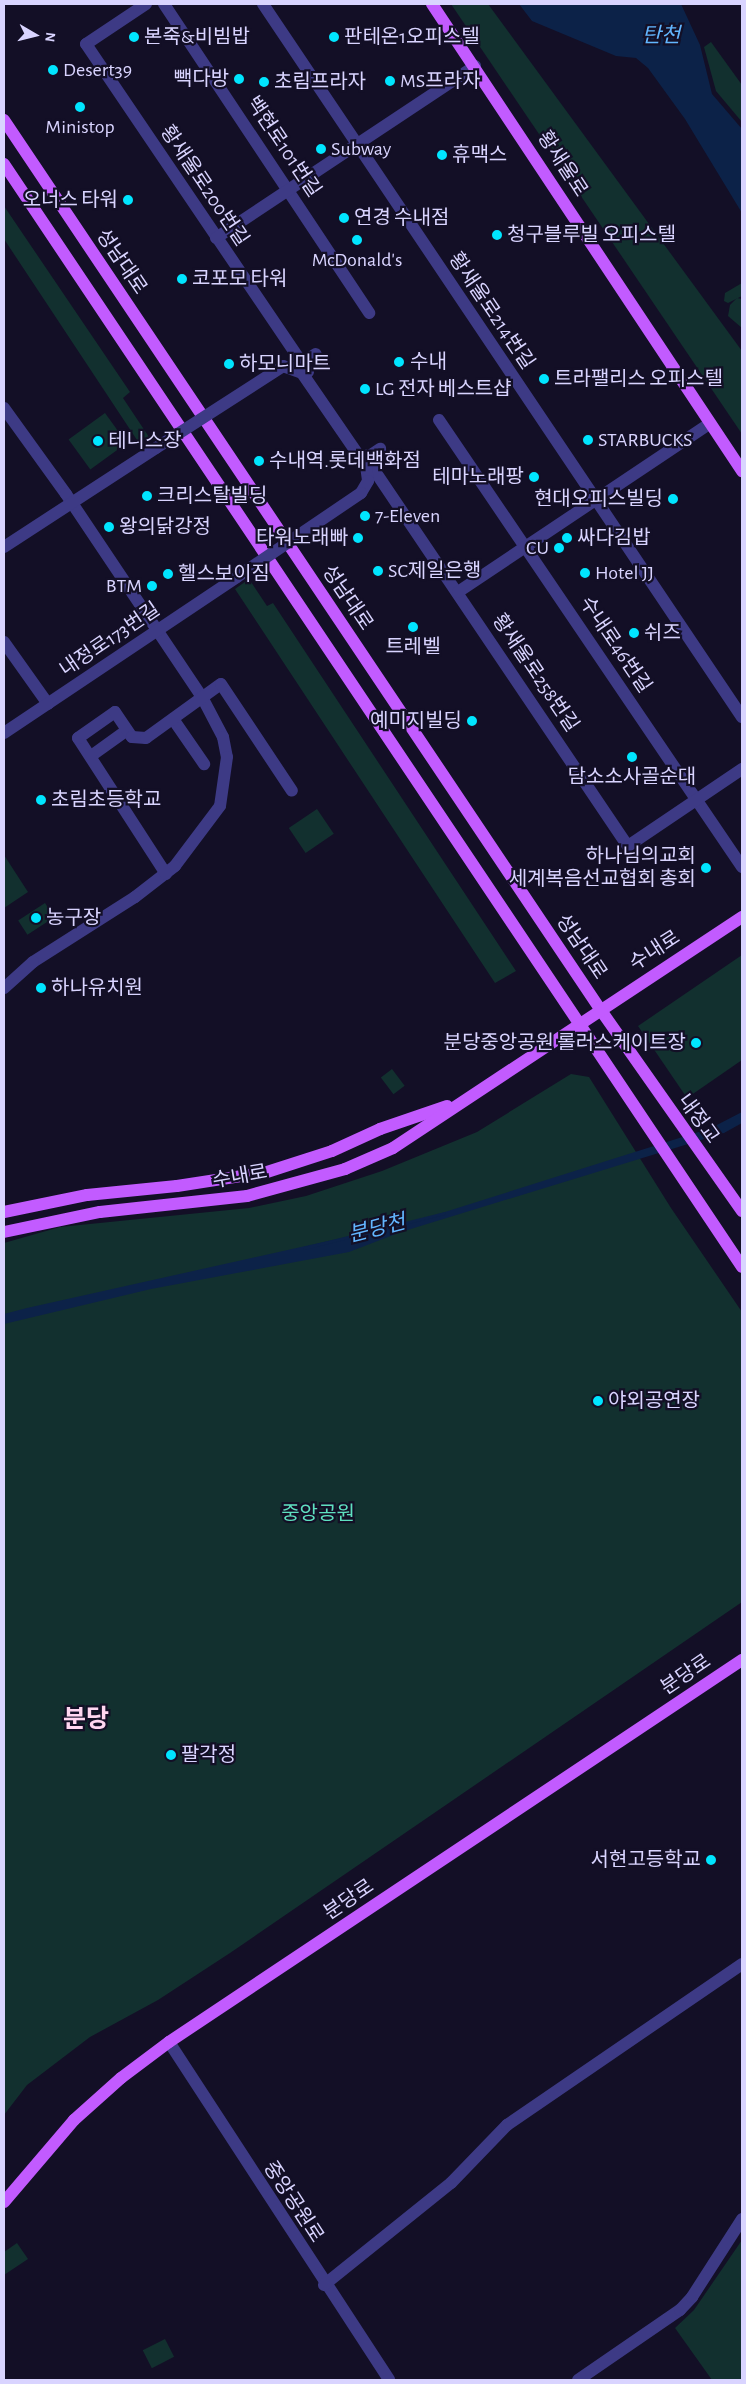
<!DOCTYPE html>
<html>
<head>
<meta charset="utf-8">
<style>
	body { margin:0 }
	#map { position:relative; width:746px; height:2384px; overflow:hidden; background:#130f26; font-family:"Alegreya Sans","Noto Sans KR",sans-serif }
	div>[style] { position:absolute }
	.green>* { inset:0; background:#12302f; transform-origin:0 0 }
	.water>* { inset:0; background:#0c2248 }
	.stream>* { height:3px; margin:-1.5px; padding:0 1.5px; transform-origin:1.5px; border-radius:1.5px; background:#0c2248 }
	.minor>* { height:12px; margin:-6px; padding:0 6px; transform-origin:6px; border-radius:6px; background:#3d3a85 }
	.major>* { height:12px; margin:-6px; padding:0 6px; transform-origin:6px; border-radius:6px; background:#c25bff }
	.minor-bridge>* { height:12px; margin:-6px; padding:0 6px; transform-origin:6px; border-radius:6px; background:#3d3a85 }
	.dots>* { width:14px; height:14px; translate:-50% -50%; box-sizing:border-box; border:2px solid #130f26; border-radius:50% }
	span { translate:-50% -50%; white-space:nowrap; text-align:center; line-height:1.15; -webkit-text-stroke:4.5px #130f26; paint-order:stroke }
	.poi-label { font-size:20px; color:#d9d4ff }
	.left { translate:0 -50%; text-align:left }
	.right { translate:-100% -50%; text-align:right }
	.street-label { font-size:20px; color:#d9d4ff }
	.park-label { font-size:20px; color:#5fe0c0 }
	.water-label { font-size:21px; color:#62b6ff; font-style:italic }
	.district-label { font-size:25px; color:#ffd6f0; font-weight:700 }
	.frame { position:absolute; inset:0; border:5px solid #d9d4ff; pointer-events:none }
	.north { position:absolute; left:10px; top:10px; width:50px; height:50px; -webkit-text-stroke:4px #130f26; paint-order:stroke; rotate:98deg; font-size:14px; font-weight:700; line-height:20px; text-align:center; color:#d9d4ff }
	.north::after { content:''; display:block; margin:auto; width:18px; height:22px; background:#d9d4ff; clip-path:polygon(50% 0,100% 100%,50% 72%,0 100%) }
</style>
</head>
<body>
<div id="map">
	<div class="green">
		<i style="clip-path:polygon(451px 4px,488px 4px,742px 351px,742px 434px)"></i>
		<i style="clip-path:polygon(711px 42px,742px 85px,742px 122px,716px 91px,704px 47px)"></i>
		<i style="clip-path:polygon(4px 206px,130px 392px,123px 398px,149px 437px,139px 443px,4px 239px)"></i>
		<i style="clip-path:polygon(742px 283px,742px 296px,728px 303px,724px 301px,725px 293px)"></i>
		<i style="clip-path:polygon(737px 298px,742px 299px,742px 328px,728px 316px,730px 305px)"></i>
		<i style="left:105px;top:413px;width:37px;height:45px;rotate:54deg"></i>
		<i style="clip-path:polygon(249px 579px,267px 606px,273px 603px,516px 971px,495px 983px,235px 589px)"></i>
		<i style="left:317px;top:809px;width:30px;height:34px;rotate:56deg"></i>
		<i style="clip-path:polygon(4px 855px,28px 892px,4px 908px)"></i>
		<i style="left:45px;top:903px;width:17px;height:32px;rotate:57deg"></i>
		<i style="clip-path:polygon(742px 955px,742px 1060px,687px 1098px,638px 1026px)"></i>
		<i style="left:392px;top:1069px;width:21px;height:14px;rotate:53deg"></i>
		<i style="clip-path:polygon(571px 1074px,589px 1077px,671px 1208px,742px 1312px,742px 1602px,230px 1953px,158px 2000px,90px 2037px,27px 2085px,4px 2115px,4px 1243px,60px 1227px,249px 1208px,306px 1196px,382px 1171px,477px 1132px)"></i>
		<i style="clip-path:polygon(742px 2240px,742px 2380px,712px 2380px,675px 2328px,694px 2310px)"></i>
		<i style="clip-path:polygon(17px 2243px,28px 2259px,4px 2275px,4px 2252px)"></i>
		<i style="left:165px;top:2339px;width:20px;height:25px;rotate:63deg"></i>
	</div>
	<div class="water">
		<i style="clip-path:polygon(519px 4px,681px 4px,700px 45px,712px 94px,742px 129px,742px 213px,685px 119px,648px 68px,636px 58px,616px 56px,532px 21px)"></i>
		<i style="clip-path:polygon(742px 1112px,742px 1123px,724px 1133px,401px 1232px,349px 1252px,151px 1289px,4px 1324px,4px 1314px,27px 1308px,413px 1222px,711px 1128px)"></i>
	</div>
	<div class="stream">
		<i style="left:304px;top:1248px;width:144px;rotate:-14deg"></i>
	</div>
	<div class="minor">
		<i style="left:146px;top:4px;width:72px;rotate:146.3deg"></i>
		<i style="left:86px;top:44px;width:396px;rotate:55.9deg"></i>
		<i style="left:164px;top:4px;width:371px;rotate:56.4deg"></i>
		<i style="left:263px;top:4px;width:859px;rotate:56.11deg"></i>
		<i style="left:216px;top:238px;width:311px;rotate:-33.6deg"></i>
		<i style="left:4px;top:408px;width:106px;rotate:54.2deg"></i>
		<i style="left:66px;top:494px;width:244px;rotate:56.2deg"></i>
		<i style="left:202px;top:697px;width:45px;rotate:62.3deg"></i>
		<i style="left:223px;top:737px;width:20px;rotate:79deg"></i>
		<i style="left:227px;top:757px;width:49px;rotate:98.1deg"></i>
		<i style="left:220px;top:806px;width:75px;rotate:126.9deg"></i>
		<i style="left:175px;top:866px;width:51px;rotate:142.2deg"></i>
		<i style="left:135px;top:897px;width:121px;rotate:147.5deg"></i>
		<i style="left:33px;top:962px;width:39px;rotate:138deg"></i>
		<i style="left:439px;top:420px;width:540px;rotate:55.87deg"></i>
		<i style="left:364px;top:455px;width:472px;rotate:56deg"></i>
		<i style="left:628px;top:846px;width:138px;rotate:-34deg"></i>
		<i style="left:4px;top:547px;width:181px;rotate:-33.1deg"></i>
		<i style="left:458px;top:592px;width:303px;rotate:-33.8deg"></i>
		<i style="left:4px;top:642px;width:76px;rotate:54.6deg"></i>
		<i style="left:173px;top:719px;width:55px;rotate:55.4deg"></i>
		<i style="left:4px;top:733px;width:280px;rotate:-33.8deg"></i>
		<i style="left:91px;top:756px;width:44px;rotate:-35.8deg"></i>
		<i style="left:166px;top:874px;width:162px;rotate:-122.9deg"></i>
		<i style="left:78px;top:738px;width:45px;rotate:-35.1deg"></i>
		<i style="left:115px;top:712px;width:30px;rotate:56deg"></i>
		<i style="left:132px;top:737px;width:14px;rotate:4deg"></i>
		<i style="left:146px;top:738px;width:92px;rotate:-35.8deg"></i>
		<i style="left:221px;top:684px;width:128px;rotate:56.4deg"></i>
		<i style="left:169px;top:2042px;width:403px;rotate:56.9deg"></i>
		<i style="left:324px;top:2285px;width:163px;rotate:-38.8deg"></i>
		<i style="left:451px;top:2183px;width:81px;rotate:-46deg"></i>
		<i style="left:507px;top:2125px;width:285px;rotate:-34.4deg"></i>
		<i style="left:578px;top:2380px;width:124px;rotate:-34.5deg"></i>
		<i style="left:680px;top:2310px;width:18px;rotate:-47deg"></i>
		<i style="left:692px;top:2297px;width:93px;rotate:-57.3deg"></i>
	</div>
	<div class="major">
		<i style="left:432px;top:4px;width:561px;rotate:56.42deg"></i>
		<i style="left:4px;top:120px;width:1070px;rotate:56.16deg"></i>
		<i style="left:600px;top:1009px;width:247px;rotate:54.9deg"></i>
		<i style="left:4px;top:164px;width:1327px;rotate:56.21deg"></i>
		<i style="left:4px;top:1212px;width:85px;rotate:-11.6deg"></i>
		<i style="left:87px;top:1195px;width:90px;rotate:-5.7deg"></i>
		<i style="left:177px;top:1186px;width:91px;rotate:-8.8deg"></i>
		<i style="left:267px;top:1172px;width:68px;rotate:-17.9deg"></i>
		<i style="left:332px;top:1151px;width:53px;rotate:-24.6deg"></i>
		<i style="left:380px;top:1129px;width:71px;rotate:-18.9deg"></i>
		<i style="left:4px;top:1232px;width:98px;rotate:-11.8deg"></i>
		<i style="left:100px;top:1212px;width:148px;rotate:-6.2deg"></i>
		<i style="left:247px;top:1196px;width:102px;rotate:-15.4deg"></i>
		<i style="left:345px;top:1169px;width:52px;rotate:-23.6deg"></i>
		<i style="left:393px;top:1148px;width:419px;rotate:-33.5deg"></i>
		<i style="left:4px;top:2202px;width:108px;rotate:-49.5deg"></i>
		<i style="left:74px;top:2120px;width:63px;rotate:-41.8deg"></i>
		<i style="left:121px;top:2078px;width:60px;rotate:-36.9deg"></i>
		<i style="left:169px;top:2042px;width:689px;rotate:-33.69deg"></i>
	</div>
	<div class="minor-bridge">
		<i style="left:295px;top:368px;width:25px;rotate:-34deg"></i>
		<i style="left:156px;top:448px;width:151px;rotate:-32.8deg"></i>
		<i style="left:283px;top:366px;width:20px;rotate:20deg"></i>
		<i style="left:302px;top:373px;width:113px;rotate:55.5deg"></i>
		<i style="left:366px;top:466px;width:15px;rotate:82deg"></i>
		<i style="left:368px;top:481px;width:14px;rotate:120deg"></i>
		<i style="left:361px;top:493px;width:150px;rotate:145.9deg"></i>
		<i style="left:362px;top:461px;width:22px;rotate:-34deg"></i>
	</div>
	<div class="dots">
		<i style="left:134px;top:37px;background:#00e5ff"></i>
		<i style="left:334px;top:37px;background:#00e5ff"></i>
		<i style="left:53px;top:70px;background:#00e5ff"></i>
		<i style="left:239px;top:79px;background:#00e5ff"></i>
		<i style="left:390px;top:81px;background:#00e5ff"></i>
		<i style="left:264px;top:82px;background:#00e5ff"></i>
		<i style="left:80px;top:107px;background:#00e5ff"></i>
		<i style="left:321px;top:149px;background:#00e5ff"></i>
		<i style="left:442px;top:155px;background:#00e5ff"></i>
		<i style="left:128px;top:200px;background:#00e5ff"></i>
		<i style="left:344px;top:218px;background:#00e5ff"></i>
		<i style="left:497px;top:235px;background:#00e5ff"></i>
		<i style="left:357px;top:240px;background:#00e5ff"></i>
		<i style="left:182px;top:279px;background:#00e5ff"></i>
		<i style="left:399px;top:362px;background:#00e5ff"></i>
		<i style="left:229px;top:364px;background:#00e5ff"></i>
		<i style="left:544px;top:379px;background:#00e5ff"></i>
		<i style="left:365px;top:389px;background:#00e5ff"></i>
		<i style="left:588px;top:440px;background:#00e5ff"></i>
		<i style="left:98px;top:441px;background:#00e5ff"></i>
		<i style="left:259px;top:461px;background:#00e5ff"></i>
		<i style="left:534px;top:477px;background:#00e5ff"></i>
		<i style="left:147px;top:496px;background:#00e5ff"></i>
		<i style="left:673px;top:499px;background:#00e5ff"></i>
		<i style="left:365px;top:516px;background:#00e5ff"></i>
		<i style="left:109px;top:527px;background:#00e5ff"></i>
		<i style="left:358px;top:538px;background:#00e5ff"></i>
		<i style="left:567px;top:538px;background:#00e5ff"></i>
		<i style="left:559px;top:548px;background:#00e5ff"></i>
		<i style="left:378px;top:571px;background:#00e5ff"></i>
		<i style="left:585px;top:573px;background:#00e5ff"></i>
		<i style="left:168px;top:574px;background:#00e5ff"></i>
		<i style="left:152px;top:586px;background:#00e5ff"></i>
		<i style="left:413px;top:627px;background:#00e5ff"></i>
		<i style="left:634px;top:633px;background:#00e5ff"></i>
		<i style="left:472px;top:721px;background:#00e5ff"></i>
		<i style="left:632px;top:757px;background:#00e5ff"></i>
		<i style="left:41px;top:800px;background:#00e5ff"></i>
		<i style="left:706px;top:868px;background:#00e5ff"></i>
		<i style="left:36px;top:918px;background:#00e5ff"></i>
		<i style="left:41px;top:988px;background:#00e5ff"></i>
		<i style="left:696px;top:1043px;background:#00e5ff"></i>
		<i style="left:598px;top:1401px;background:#00e5ff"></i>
		<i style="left:171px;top:1755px;background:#00e5ff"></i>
		<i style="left:711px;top:1860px;background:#00e5ff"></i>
	</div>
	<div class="poi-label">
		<span class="left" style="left:144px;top:37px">본죽&amp;비빔밥</span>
		<span class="left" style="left:344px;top:37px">판테온1오피스텔</span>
		<span class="left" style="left:63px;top:70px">Desert39</span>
		<span class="right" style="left:229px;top:79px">빽다방</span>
		<span class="left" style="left:400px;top:81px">MS프라자</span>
		<span class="left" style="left:274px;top:82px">초림프라자</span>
		<span style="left:80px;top:127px">Ministop</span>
		<span class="left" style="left:331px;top:149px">Subway</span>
		<span class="left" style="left:452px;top:155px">휴맥스</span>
		<span class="right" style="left:118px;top:200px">오너스 타워</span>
		<span class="left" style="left:354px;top:218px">연경 수내점</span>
		<span class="left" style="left:507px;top:235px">청구블루빌 오피스텔</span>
		<span style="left:357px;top:260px">McDonald's</span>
		<span class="left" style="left:192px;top:279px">코포모 타워</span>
		<span class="left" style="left:410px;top:362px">수내</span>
		<span class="left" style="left:239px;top:364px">하모니마트</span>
		<span class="left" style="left:554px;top:379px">트라팰리스 오피스텔</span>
		<span class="left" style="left:375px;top:389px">LG 전자 베스트샵</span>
		<span class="left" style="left:598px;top:440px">STARBUCKS</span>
		<span class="left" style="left:108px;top:441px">테니스장</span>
		<span class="left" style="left:269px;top:461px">수내역.롯데백화점</span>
		<span class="right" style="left:524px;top:477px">테마노래팡</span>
		<span class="left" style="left:157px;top:496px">크리스탈빌딩</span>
		<span class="right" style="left:663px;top:499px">현대오피스빌딩</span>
		<span class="left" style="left:375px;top:516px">7-Eleven</span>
		<span class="left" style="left:119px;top:527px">왕의닭강정</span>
		<span class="right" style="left:348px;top:538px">타워노래빠</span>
		<span class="left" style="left:577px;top:538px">싸다김밥</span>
		<span class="right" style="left:549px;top:548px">CU</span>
		<span class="left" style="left:388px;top:571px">SC제일은행</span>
		<span class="left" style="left:595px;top:573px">Hotel JJ</span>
		<span class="left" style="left:178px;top:574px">헬스보이짐</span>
		<span class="right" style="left:142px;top:586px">BTM</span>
		<span class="left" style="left:644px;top:633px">쉬즈</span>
		<span style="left:413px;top:647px">트레벨</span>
		<span class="right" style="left:462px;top:721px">예미지빌딩</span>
		<span style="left:632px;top:777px">담소소사골순대</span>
		<span class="left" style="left:51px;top:800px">초림초등학교</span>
		<span class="right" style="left:696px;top:868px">하나님의교회<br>세계복음선교협회 총회</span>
		<span class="left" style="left:46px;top:918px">농구장</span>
		<span class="left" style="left:51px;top:988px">하나유치원</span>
		<span class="right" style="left:686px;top:1043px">분당중앙공원 롤러스케이트장</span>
		<span class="left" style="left:608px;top:1401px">야외공연장</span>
		<span class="left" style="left:181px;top:1755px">팔각정</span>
		<span class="right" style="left:701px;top:1860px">서현고등학교</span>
	</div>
	<div class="street-label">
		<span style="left:283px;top:147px;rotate:56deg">백현로101번길</span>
		<span style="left:562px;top:164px;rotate:57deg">황새울로</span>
		<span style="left:204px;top:186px;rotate:56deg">황새울로200번길</span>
		<span style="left:121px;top:262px;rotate:56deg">성남대로</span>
		<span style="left:491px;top:311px;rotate:56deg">황새울로214번길</span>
		<span style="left:347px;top:598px;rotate:56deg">성남대로</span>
		<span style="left:110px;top:640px;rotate:-34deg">내정로173번길</span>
		<span style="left:615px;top:645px;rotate:56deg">수내로46번길</span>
		<span style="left:535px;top:673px;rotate:56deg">황새울로258번길</span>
		<span style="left:581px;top:947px;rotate:56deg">성남대로</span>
		<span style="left:655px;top:951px;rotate:-33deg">수내로</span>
		<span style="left:698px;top:1119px;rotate:54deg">내정교</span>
		<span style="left:240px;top:1177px;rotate:-10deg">수내로</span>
		<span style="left:686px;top:1675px;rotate:-34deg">분당로</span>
		<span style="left:349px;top:1900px;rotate:-34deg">분당로</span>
		<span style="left:293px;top:2202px;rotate:57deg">중앙공원로</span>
	</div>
	<div class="park-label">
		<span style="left:318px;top:1514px">중앙공원</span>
	</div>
	<div class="water-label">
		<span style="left:661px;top:36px">탄천</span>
		<span style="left:377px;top:1229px;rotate:-14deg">분당천</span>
	</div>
	<div class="district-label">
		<span style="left:86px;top:1720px">분당</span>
	</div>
	<div class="frame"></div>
	<div class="north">N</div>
</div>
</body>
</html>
